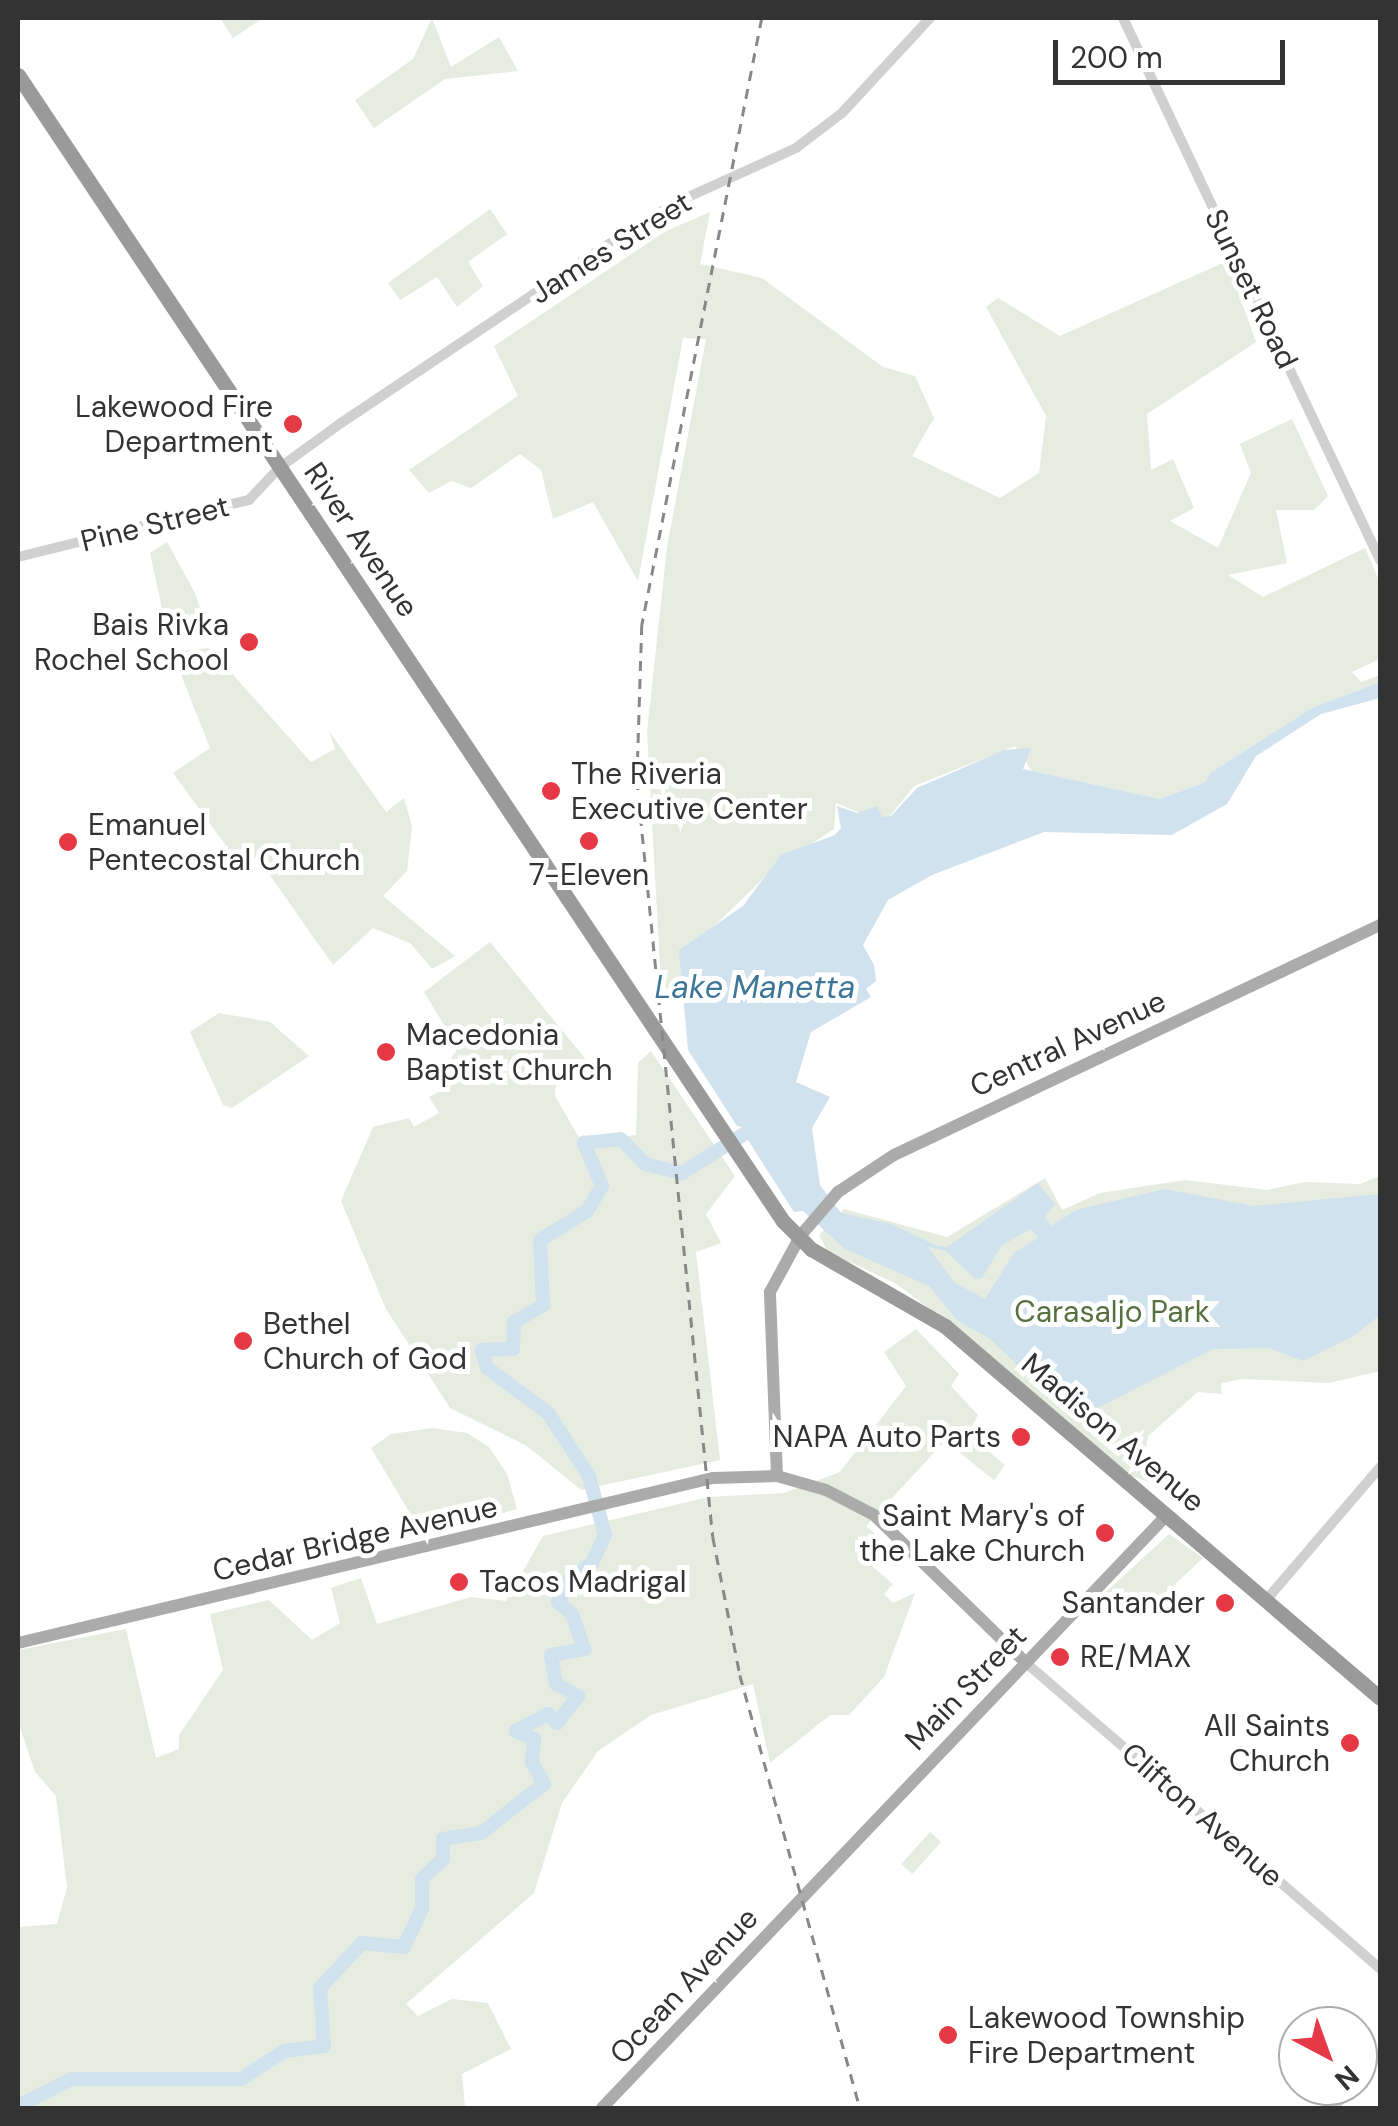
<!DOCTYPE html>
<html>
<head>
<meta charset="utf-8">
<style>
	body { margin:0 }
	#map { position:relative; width:1398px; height:2126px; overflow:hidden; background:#fff; font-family:"DM Sans",sans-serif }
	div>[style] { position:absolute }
	.green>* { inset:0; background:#e6ecdf; transform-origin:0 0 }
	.water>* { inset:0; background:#cfe2ee }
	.river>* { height:14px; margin:-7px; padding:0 7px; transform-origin:7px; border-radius:7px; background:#cfe2ee }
	.minor>* { height:10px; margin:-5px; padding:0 5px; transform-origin:5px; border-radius:5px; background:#d0d0d0 }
	.major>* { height:12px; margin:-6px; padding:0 6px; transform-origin:6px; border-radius:6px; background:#ababab }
	.highway>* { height:15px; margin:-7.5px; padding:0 7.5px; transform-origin:7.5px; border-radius:7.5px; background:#9a9a9a }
	.rail>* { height:2.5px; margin-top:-1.25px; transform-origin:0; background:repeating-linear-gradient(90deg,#888 0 10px,transparent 0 18px) }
	.dots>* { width:28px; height:28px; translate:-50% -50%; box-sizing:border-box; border:5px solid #fff; border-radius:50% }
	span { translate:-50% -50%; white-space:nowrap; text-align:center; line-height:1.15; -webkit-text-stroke:10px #fff; paint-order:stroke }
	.street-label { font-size:30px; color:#333 }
	.poi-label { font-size:30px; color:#333 }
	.right { translate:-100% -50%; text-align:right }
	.left { translate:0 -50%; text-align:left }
	.park-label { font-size:30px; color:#56703f }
	.water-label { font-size:32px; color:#3f7597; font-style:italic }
	.frame { position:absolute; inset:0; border:20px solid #333; pointer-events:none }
	.north { position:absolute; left:1278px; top:2006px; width:100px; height:100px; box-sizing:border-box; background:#fff; border:2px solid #adadad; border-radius:50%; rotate:139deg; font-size:28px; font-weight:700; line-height:40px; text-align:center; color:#333 }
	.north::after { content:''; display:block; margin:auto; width:35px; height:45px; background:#e63946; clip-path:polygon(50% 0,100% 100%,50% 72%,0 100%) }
	.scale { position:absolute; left:1053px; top:40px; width:232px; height:45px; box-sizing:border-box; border:5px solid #333; border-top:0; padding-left:12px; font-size:30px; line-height:35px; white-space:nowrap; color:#333; -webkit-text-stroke:8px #fff; paint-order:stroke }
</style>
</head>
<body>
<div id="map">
	<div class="green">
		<i style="clip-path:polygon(220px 18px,263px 18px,233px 38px)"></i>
		<i style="clip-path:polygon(432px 18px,451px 67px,499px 37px,518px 71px,445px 79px,374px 128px,355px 100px,413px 59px)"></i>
		<i style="clip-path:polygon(490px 209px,507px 234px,468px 262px,483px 286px,457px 307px,437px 277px,400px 300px,388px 283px)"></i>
		<i style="clip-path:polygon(710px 212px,700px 264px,762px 278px,883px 367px,915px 376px,934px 418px,912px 456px,1000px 498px,1039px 473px,1046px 416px,986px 307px,998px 298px,1060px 336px,1227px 261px,1256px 342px,1147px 414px,1151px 470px,1173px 459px,1194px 508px,1170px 521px,1218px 548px,1251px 473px,1240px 444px,1292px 419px,1328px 496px,1314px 510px,1276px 510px,1287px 563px,1228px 575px,1263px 597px,1365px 548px,1380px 583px,1380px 659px,1352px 672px,1361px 682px,1380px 675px,1380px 682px,1312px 708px,1210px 773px,1206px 782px,1160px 799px,1032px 771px,1015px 746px,914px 786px,884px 823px,836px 803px,834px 829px,773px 869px,685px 954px,683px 1001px,661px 984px,647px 732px,667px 547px,706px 339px,683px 338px,638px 581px,593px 502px,553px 519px,541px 470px,520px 454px,471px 488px,451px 481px,429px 493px,409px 470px,518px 396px,494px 346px,666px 231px)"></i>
		<i style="clip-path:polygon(167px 542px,196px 595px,207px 635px,168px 636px,150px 553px)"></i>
		<i style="clip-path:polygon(209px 648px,311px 762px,335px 749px,329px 731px,386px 812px,404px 798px,412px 826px,407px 871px,383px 896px,455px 956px,432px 969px,410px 943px,373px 928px,333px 965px,257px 857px,238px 862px,173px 773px,210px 748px,172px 652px)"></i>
		<i style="clip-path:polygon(490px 942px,592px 1067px,556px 1083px,555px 1096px,581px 1141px,636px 1135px,638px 1063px,651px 1051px,735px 1176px,706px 1214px,721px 1243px,696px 1252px,720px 1460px,581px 1490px,527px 1446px,450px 1408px,386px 1309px,341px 1201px,373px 1127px,409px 1118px,414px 1127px,439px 1113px,429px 1097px,460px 1080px,445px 1067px,458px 1048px,424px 992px)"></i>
		<i style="clip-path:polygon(219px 1013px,270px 1022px,309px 1056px,232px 1108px,223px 1105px,190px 1032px)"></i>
		<i style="clip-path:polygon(1380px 1176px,1380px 1371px,1329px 1383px,1243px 1379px,1221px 1383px,1222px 1394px,1198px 1392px,1148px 1436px,1142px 1470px,1149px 1482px,1129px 1475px,934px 1312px,895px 1283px,828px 1252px,819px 1235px,844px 1209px,947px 1237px,1045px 1178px,1062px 1210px,1100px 1193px,1185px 1180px,1267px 1190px,1305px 1182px,1360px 1184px)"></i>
		<i style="clip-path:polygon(916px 1329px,959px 1374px,951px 1386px,978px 1415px,968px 1434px,1005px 1465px,994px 1480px,945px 1441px,866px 1526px,880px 1538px,861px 1557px,893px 1584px,884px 1594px,893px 1603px,915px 1593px,884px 1677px,849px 1715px,830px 1715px,770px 1763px,753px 1684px,651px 1715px,598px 1751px,562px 1803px,534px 1893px,406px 2004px,418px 2016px,452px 1999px,488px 2003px,511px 2049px,462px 2074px,465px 2108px,18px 2108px,18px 1927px,57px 1924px,67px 1887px,56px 1796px,35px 1772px,18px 1721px,18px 1650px,126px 1629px,156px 1758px,179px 1749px,179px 1735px,223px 1670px,210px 1614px,269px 1600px,312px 1640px,340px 1623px,331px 1588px,361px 1578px,377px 1624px,471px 1597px,506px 1601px,543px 1536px,709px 1497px,784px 1493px,840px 1472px,906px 1386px,884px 1352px)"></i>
		<i style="clip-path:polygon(432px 1428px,467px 1433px,489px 1447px,507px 1474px,517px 1509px,423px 1535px,371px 1448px,391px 1434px)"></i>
		<i style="clip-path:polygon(1169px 1534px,1203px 1558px,1148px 1609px,1115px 1602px,1106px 1592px)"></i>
		<i style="left:930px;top:1832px;width:15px;height:43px;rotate:42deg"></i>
	</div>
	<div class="water">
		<i style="clip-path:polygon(evenodd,1380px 682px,1380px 698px,1321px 714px,1256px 756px,1227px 804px,1172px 835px,1044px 832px,932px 875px,888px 900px,863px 945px,874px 965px,876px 981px,866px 989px,871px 997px,811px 1032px,796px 1082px,830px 1097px,812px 1128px,820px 1185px,841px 1213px,892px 1224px,937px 1246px,947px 1247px,1038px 1183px,1055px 1204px,1045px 1217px,1051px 1226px,1076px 1210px,1165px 1189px,1253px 1206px,1380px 1194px,1380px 1315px,1353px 1336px,1303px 1361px,1269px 1348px,1213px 1349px,1086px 1414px,1062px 1407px,989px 1338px,958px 1321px,929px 1286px,845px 1249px,803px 1211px,794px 1212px,748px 1140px,748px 1128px,737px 1126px,688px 1050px,679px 950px,743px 906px,781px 855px,835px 835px,841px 828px,837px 806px,857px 813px,877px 806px,882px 817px,891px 816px,917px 788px,1004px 750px,1031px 748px,1023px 769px,1160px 799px,1206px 782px,1210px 773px,1312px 708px,1380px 682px,1031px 1229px,1038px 1238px,1014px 1253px,985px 1299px,955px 1283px,928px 1247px,946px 1251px,975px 1279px,982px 1278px,1002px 1245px,1031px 1229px)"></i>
	</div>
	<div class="river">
		<i style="left:18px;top:2106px;width:59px;rotate:-27deg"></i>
		<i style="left:71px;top:2079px;width:170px"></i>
		<i style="left:241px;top:2079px;width:51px;rotate:-33.1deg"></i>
		<i style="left:284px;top:2051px;width:40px;rotate:-7.1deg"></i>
		<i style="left:324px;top:2046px;width:58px;rotate:-93.9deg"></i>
		<i style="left:320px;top:1988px;width:62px;rotate:-47deg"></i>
		<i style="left:362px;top:1943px;width:42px;rotate:5.4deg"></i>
		<i style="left:404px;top:1947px;width:43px;rotate:-65.2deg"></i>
		<i style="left:422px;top:1908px;width:29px;rotate:-90deg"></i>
		<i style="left:422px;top:1879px;width:29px;rotate:-44deg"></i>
		<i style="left:443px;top:1859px;width:20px;rotate:-90deg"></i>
		<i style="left:443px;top:1839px;width:38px;rotate:-9deg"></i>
		<i style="left:481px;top:1833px;width:80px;rotate:-37.9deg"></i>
		<i style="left:544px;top:1784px;width:25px;rotate:-119deg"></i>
		<i style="left:532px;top:1762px;width:23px;rotate:-85deg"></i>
		<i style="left:534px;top:1739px;width:20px;rotate:-156deg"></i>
		<i style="left:516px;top:1731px;width:36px;rotate:-28deg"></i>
		<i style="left:548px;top:1714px;width:13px;rotate:45deg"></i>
		<i style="left:557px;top:1723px;width:34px;rotate:-52deg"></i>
		<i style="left:578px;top:1696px;width:25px;rotate:-151deg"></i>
		<i style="left:556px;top:1684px;width:29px;rotate:-100deg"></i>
		<i style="left:551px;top:1655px;width:34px;rotate:-10deg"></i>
		<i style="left:584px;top:1649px;width:37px;rotate:-109deg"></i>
		<i style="left:572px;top:1614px;width:18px;rotate:-139deg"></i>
		<i style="left:558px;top:1602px;width:25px;rotate:-61deg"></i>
		<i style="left:570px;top:1580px;width:28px;rotate:-38deg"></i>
		<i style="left:592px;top:1563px;width:31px;rotate:-65deg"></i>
		<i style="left:605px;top:1535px;width:61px;rotate:-105.2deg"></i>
		<i style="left:589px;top:1476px;width:75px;rotate:-123.1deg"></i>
		<i style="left:548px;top:1413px;width:76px;rotate:-143.6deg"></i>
		<i style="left:487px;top:1368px;width:19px;rotate:-106deg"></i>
		<i style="left:482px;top:1350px;width:31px;rotate:-2deg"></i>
		<i style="left:513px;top:1349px;width:27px;rotate:-88deg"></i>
		<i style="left:514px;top:1322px;width:34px;rotate:-30deg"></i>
		<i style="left:543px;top:1305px;width:65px;rotate:-92.6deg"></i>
		<i style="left:540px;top:1240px;width:55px;rotate:-31.7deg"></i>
		<i style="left:587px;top:1211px;width:29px;rotate:-59deg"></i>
		<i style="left:602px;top:1186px;width:47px;rotate:-112.7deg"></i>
		<i style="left:584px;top:1143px;width:37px;rotate:-6deg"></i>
		<i style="left:621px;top:1139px;width:35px;rotate:46deg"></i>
		<i style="left:645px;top:1164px;width:38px;rotate:14deg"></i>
		<i style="left:682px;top:1173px;width:96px;rotate:-32.2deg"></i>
	</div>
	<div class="minor">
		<i style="left:1123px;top:18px;width:600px;rotate:64.63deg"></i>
		<i style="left:18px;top:557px;width:238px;rotate:-13.9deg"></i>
		<i style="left:249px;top:500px;width:44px;rotate:-46.8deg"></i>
		<i style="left:279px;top:468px;width:77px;rotate:-36deg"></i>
		<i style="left:341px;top:423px;width:316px;rotate:-33.8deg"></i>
		<i style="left:604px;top:247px;width:84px;rotate:-31.8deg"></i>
		<i style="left:675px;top:203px;width:133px;rotate:-24.4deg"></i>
		<i style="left:796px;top:148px;width:58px;rotate:-37.3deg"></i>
		<i style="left:842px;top:113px;width:129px;rotate:-47.2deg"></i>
		<i style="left:1267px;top:1599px;width:174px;rotate:-49.4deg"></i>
		<i style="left:1025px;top:1662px;width:469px;rotate:40.8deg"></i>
		<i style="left:1358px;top:2080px;width:34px;rotate:-50deg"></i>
		<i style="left:1333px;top:2108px;width:29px;rotate:-49deg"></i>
	</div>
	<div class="major">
		<i style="left:777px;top:1476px;width:184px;rotate:-92.2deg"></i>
		<i style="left:770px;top:1292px;width:65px;rotate:-61.5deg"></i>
		<i style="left:801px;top:1235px;width:57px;rotate:-49.3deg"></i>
		<i style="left:838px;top:1192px;width:67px;rotate:-33.5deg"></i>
		<i style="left:894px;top:1155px;width:538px;rotate:-25.33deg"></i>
		<i style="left:18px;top:1643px;width:714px;rotate:-13.36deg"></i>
		<i style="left:713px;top:1478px;width:64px;rotate:-1.8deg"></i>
		<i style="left:777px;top:1476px;width:51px;rotate:15.9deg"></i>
		<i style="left:826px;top:1490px;width:54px;rotate:27.5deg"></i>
		<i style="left:874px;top:1515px;width:211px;rotate:44.2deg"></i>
		<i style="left:602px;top:2108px;width:819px;rotate:-46.39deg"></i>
	</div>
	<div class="highway">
		<i style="left:18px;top:75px;width:1378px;rotate:56.28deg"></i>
		<i style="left:783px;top:1221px;width:40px;rotate:45deg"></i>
		<i style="left:811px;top:1249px;width:155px;rotate:29.9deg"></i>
		<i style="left:945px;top:1326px;width:572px;rotate:40.54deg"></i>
	</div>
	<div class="rail">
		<i style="left:762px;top:18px;width:619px;rotate:101.18deg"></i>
		<i style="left:642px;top:625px;width:155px;rotate:91.8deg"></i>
		<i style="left:637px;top:780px;width:761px;rotate:84.27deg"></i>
		<i style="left:713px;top:1537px;width:141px;rotate:78.9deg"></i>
		<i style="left:740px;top:1675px;width:449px;rotate:74.5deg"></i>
	</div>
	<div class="dots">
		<i style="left:293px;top:424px;background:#e63946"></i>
		<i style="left:249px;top:642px;background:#e63946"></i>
		<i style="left:551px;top:791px;background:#e63946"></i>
		<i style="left:589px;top:841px;background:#e63946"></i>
		<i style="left:68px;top:842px;background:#e63946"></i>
		<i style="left:386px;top:1052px;background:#e63946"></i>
		<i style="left:243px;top:1341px;background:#e63946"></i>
		<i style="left:1021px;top:1437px;background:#e63946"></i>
		<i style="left:1105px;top:1533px;background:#e63946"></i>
		<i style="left:459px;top:1582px;background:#e63946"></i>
		<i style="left:1225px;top:1603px;background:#e63946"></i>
		<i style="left:1060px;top:1657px;background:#e63946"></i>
		<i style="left:1350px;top:1743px;background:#e63946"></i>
		<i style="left:948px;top:2035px;background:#e63946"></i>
	</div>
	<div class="street-label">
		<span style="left:611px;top:248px;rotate:-32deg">James Street</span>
		<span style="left:1251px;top:289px;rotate:64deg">Sunset Road</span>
		<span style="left:155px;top:524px;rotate:-14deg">Pine Street</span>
		<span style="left:361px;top:540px;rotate:56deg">River Avenue</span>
		<span style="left:1068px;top:1044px;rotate:-25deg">Central Avenue</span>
		<span style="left:1113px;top:1433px;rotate:40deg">Madison Avenue</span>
		<span style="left:355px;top:1539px;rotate:-13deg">Cedar Bridge Avenue</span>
		<span style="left:966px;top:1688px;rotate:-46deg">Main Street</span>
		<span style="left:1202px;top:1815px;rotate:41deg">Clifton Avenue</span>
		<span style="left:684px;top:1986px;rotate:-47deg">Ocean Avenue</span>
	</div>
	<div class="poi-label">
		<span class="right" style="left:273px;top:424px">Lakewood Fire<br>Department</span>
		<span class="right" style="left:229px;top:642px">Bais Rivka<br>Rochel School</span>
		<span class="left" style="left:571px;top:791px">The Riveria<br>Executive Center</span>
		<span class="left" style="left:88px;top:842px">Emanuel<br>Pentecostal Church</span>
		<span style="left:589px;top:875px">7-Eleven</span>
		<span class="left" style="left:406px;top:1052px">Macedonia<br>Baptist Church</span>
		<span class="left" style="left:263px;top:1341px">Bethel<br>Church of God</span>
		<span class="right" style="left:1001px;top:1437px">NAPA Auto Parts</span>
		<span class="right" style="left:1085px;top:1533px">Saint Mary's of<br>the Lake Church</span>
		<span class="left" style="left:479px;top:1582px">Tacos Madrigal</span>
		<span class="right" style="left:1205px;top:1603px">Santander</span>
		<span class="left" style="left:1080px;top:1657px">RE/MAX</span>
		<span class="right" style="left:1330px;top:1743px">All Saints<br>Church</span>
		<span class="left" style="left:968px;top:2035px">Lakewood Township<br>Fire Department</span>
	</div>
	<div class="park-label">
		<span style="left:1112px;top:1312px">Carasaljo Park</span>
	</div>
	<div class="water-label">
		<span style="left:755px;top:987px">Lake Manetta</span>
	</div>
	<div class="frame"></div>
	<div class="north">N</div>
	<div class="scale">200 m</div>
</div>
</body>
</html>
